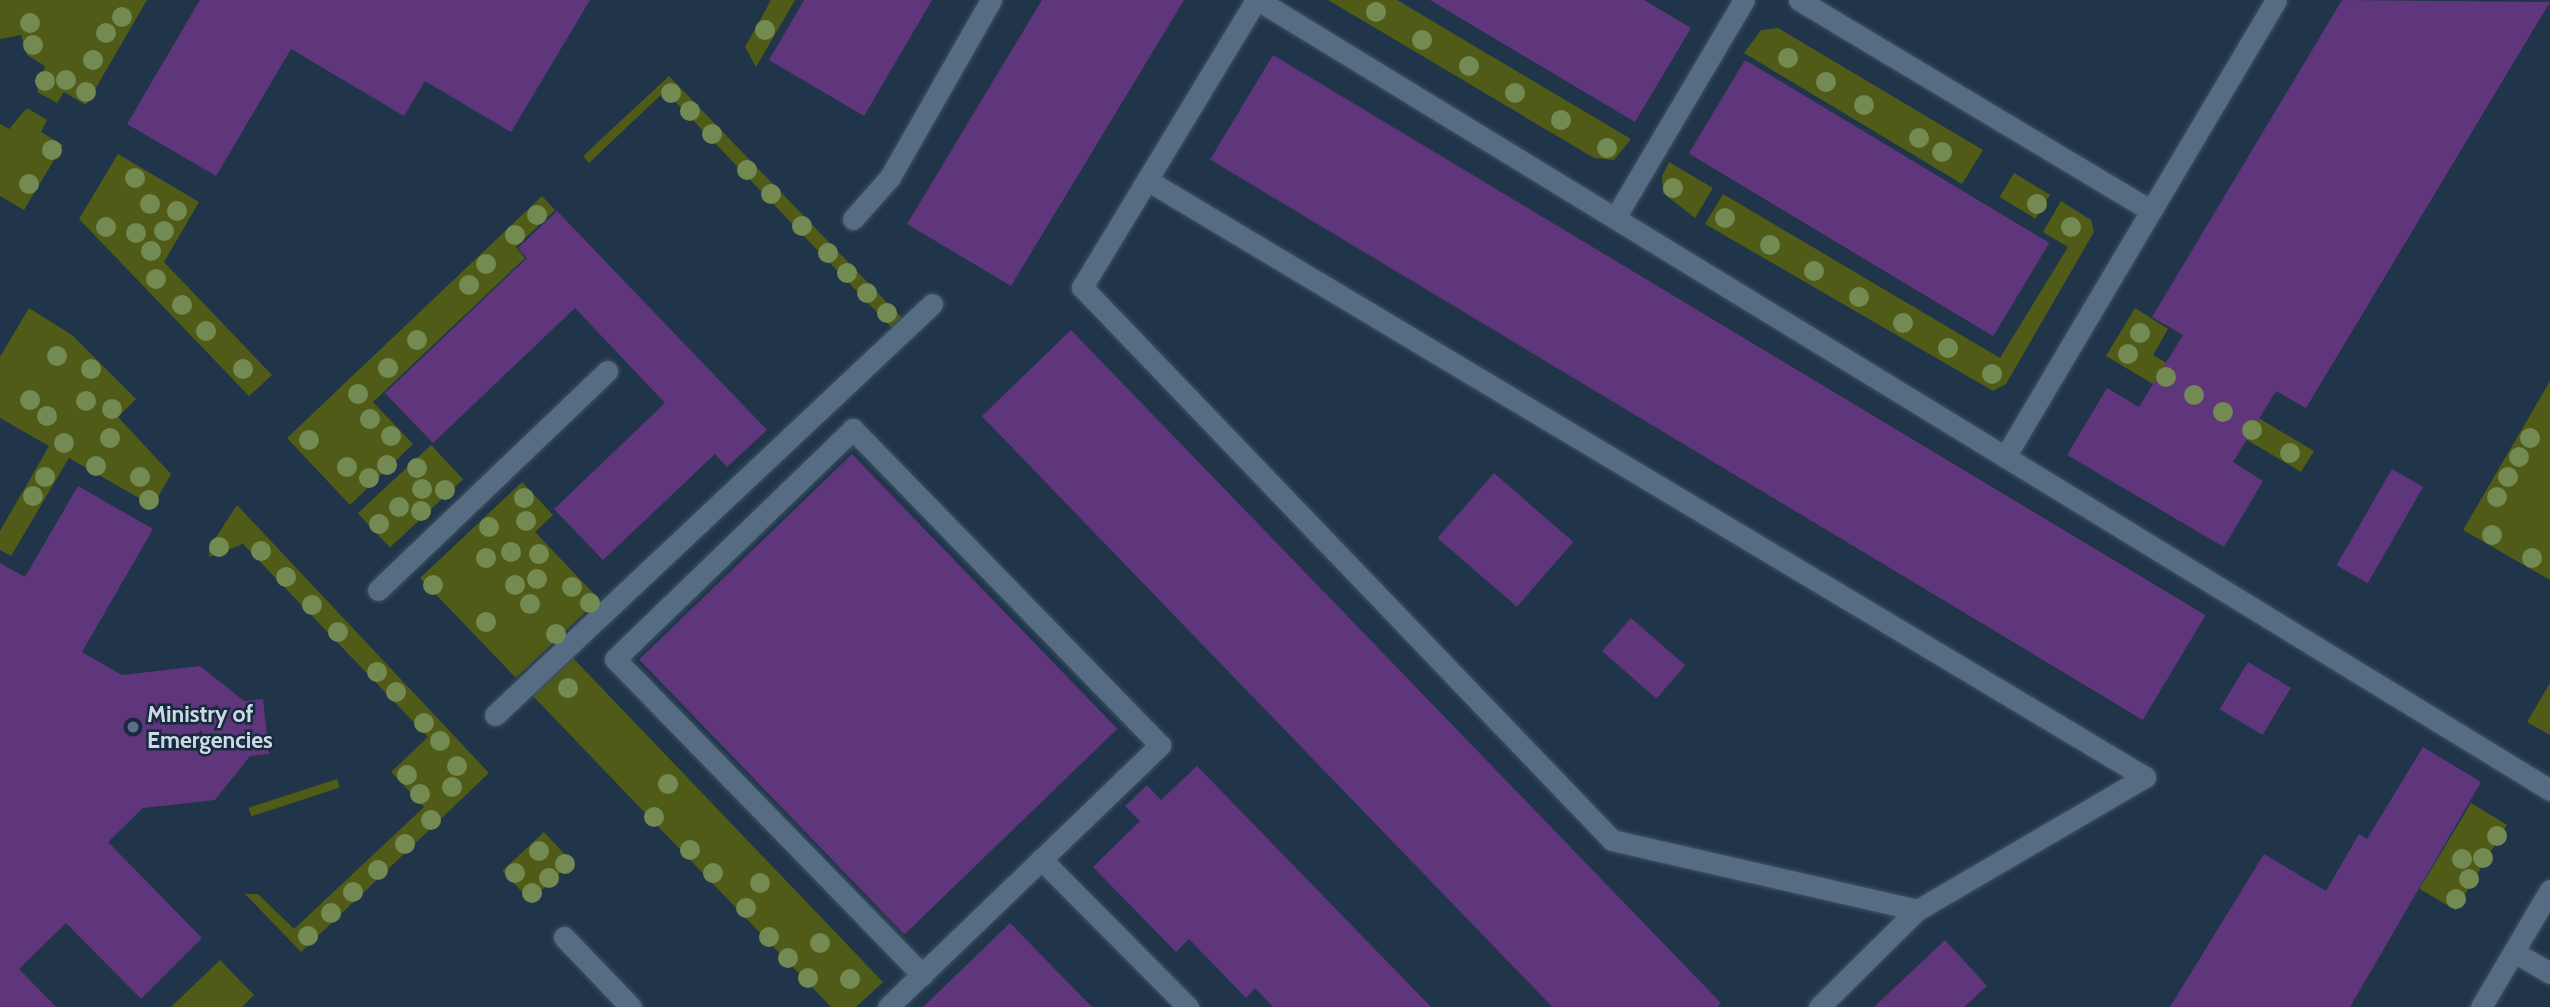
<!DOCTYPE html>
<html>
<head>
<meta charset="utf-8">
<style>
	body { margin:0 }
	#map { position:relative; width:2550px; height:1007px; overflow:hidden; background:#203549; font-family:Cabin,sans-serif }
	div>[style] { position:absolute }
	.green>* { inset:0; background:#4f5b17; transform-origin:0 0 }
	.building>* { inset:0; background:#5f367b; transform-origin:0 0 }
	.roads { filter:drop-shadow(0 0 2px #3f5162) drop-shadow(0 0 2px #3f5162) }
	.minor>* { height:21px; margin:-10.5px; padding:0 10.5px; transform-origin:10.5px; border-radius:10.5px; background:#566c83 }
	.trees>* { width:20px; height:20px; margin:-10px; border-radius:50%; background:#738a52 }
	.dots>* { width:19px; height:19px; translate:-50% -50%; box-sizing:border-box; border:4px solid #172a3e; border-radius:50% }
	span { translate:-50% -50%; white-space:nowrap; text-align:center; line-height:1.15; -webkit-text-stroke:5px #172a3e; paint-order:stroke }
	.poi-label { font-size:23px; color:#cdd9e6; font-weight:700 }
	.left { translate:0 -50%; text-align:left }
</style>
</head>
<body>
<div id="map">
	<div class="green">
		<i style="clip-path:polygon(0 0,147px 0,86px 105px,64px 92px,57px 103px,37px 92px,45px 66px,27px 55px,21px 35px,0 39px)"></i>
		<i style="clip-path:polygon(771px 0,795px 0,756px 67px,745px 47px)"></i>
		<i style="clip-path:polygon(1328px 0,1397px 0,1631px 139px,1614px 160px,1594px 158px)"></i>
		<i style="clip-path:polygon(1778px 28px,1983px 150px,1962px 184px,1744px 53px,1761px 30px)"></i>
		<i style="clip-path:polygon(669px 76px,902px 318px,892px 328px,665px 91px,589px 163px,583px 156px)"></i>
		<i style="clip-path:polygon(27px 108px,47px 120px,41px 132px,63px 145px,24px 210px,0 196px,0 124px,9px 129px)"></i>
		<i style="clip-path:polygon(118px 154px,199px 202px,164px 262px,272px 375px,249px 396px,79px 219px)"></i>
		<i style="clip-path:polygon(1669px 162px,1713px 188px,1695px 218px,1663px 193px,1662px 176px)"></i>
		<i style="left:2014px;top:173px;width:42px;height:28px;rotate:31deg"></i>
		<i style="clip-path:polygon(1723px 194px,2000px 358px,2068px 247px,2043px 232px,2061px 201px,2091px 220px,2094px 232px,2006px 384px,1993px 391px,1705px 224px)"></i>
		<i style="clip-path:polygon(542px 196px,555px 210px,516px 247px,525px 258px,373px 402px,413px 444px,350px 505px,287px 438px)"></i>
		<i style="clip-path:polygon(29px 308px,72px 335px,136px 399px,118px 417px,171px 474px,153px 506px,69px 458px,11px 556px,0 550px,0 531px,49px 446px,0 418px,0 357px)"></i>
		<i style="clip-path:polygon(2135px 308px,2168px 329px,2153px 355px,2314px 451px,2301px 472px,2106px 356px)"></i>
		<i style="clip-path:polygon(2550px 381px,2550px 580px,2463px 530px)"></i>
		<i style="left:431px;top:445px;width:47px;height:100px;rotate:47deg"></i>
		<i style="clip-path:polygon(522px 482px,553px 515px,535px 532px,599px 599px,516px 678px,420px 578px)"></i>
		<i style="clip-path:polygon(237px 505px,489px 773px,301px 952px,245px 894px,258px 894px,294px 929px,424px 807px,391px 772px,428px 737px,243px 544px,209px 557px,209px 548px)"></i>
		<i style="clip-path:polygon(573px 658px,883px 982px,856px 1007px,831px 1007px,533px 696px)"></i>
		<i style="clip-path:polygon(2550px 683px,2550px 735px,2527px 722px)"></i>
		<i style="left:337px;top:779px;width:9px;height:93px;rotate:72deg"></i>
		<i style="left:2471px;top:803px;width:42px;height:100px;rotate:31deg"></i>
		<i style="left:544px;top:832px;width:41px;height:57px;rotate:47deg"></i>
		<i style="clip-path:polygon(220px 960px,254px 995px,242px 1007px,171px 1007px)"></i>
	</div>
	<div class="building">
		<i style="clip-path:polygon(200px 0,590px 0,511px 132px,425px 81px,404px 116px,291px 49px,216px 176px,127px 124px)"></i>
		<i style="clip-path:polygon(804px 0,932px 0,864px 116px,769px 60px)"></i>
		<i style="clip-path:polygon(1042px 0,1184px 0,1011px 286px,907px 224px)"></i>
		<i style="clip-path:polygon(1430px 0,1644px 0,1691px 28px,1635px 122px)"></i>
		<i style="clip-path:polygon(2342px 0,2550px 2px,2306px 408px,2276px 391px,2233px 462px,2263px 481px,2224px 547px,2067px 455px,2107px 388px,2139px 407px,2183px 335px,2152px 317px)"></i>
		<i style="left:1273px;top:55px;width:1088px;height:122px;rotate:31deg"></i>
		<i style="left:1745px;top:60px;width:355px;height:109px;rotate:31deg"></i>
		<i style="clip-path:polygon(557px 211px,767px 430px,727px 467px,715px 454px,603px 560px,554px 509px,665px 403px,575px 308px,433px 443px,385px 393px,527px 258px,518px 248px)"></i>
		<i style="left:1071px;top:330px;width:936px;height:124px;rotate:46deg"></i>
		<i style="left:852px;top:454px;width:382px;height:296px;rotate:46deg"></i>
		<i style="left:2392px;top:469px;width:36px;height:111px;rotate:30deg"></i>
		<i style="left:1494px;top:473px;width:105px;height:86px;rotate:41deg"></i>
		<i style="clip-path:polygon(78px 486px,153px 529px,82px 652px,122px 675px,200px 666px,244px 701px,263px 699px,269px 754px,250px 756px,215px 800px,143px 808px,108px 842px,202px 938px,141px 999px,66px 923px,19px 969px,56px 1007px,0 1007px,0 563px,25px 577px)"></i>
		<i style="left:1631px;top:618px;width:72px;height:44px;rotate:41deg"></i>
		<i style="left:2248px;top:662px;width:50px;height:55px;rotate:31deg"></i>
		<i style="clip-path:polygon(2423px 747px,2481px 782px,2350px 1007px,2170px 1007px,2264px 854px,2326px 891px,2359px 834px,2367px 839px)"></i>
		<i style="clip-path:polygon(1197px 766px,1431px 1007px,1273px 1007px,1255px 988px,1246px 998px,1189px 939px,1176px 952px,1093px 867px,1140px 821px,1125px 806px,1147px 785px,1161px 800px)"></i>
		<i style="clip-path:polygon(1010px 923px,1092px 1007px,923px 1007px)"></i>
		<i style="clip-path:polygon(1945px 940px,1987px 986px,1964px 1007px,1874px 1007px)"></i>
	</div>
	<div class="roads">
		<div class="minor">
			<i style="left:1256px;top:0;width:336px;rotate:121.2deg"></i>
			<i style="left:1082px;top:287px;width:766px;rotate:46.22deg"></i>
			<i style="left:1612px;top:840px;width:313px;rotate:12.9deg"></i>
			<i style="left:1258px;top:0;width:1514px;rotate:31.44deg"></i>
			<i style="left:1799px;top:0;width:410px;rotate:30.9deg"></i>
			<i style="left:1147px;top:180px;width:1163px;rotate:30.89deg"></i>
			<i style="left:2145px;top:777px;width:264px;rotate:149.7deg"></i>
			<i style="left:1917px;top:910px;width:138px;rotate:135.3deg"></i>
			<i style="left:1615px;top:218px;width:253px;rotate:-59.4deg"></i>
			<i style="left:853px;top:219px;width:56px;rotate:-48.6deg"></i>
			<i style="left:890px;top:177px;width:204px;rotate:-60.3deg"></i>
			<i style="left:2005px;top:457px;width:531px;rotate:-59.33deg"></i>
			<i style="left:378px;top:590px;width:317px;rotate:-43.7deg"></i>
			<i style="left:495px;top:715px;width:600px;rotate:-43.24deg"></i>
			<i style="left:1041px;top:859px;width:209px;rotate:45.2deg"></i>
			<i style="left:564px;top:937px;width:97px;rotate:46.3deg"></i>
			<i style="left:2514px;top:952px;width:42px;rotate:30.3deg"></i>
			<i style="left:888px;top:1007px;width:378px;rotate:-43.9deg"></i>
			<i style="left:1160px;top:745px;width:441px;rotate:-134.2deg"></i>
			<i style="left:853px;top:429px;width:331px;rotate:136deg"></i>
			<i style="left:615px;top:659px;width:441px;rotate:45.8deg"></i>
			<i style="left:2481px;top:1007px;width:136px;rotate:-59.5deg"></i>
		</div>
	</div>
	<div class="trees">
		<i style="left:1376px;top:12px"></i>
		<i style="left:122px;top:17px"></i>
		<i style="left:30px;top:23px"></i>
		<i style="left:765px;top:30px"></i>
		<i style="left:106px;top:33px"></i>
		<i style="left:1422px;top:40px"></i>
		<i style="left:33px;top:45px"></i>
		<i style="left:1788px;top:58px"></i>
		<i style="left:93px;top:60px"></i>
		<i style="left:1469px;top:66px"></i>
		<i style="left:66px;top:80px"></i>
		<i style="left:45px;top:81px"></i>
		<i style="left:1826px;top:82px"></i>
		<i style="left:86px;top:92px"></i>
		<i style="left:671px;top:93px"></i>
		<i style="left:1515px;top:93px"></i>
		<i style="left:1864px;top:105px"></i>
		<i style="left:690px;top:111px"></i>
		<i style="left:1561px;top:120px"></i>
		<i style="left:712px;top:134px"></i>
		<i style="left:1919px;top:138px"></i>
		<i style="left:1607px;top:148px"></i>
		<i style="left:52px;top:150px"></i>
		<i style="left:1942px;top:152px"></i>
		<i style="left:747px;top:170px"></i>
		<i style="left:135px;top:178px"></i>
		<i style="left:29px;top:184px"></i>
		<i style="left:1673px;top:188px"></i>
		<i style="left:771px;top:194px"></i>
		<i style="left:150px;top:204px"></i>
		<i style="left:2037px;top:204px"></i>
		<i style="left:177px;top:211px"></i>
		<i style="left:537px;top:215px"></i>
		<i style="left:1725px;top:218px"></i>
		<i style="left:802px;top:226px"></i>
		<i style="left:106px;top:227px"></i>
		<i style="left:2071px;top:227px"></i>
		<i style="left:164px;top:231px"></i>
		<i style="left:136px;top:233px"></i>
		<i style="left:515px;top:235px"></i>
		<i style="left:1770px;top:245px"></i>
		<i style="left:151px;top:251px"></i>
		<i style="left:828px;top:253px"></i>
		<i style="left:486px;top:264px"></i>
		<i style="left:1814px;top:271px"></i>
		<i style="left:847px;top:273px"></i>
		<i style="left:156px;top:279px"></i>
		<i style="left:469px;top:285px"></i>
		<i style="left:867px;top:293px"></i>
		<i style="left:1859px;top:297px"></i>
		<i style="left:182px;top:305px"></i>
		<i style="left:887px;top:313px"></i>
		<i style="left:1903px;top:323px"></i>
		<i style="left:206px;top:331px"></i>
		<i style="left:2140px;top:333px"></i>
		<i style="left:417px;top:340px"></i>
		<i style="left:1948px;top:348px"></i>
		<i style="left:2128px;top:354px"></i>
		<i style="left:57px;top:356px"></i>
		<i style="left:388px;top:368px"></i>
		<i style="left:91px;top:369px"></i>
		<i style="left:243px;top:369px"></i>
		<i style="left:1992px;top:374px"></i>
		<i style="left:2166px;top:377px"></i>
		<i style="left:358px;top:394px"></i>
		<i style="left:2194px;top:395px"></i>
		<i style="left:30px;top:400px"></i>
		<i style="left:86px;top:401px"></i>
		<i style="left:112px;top:409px"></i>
		<i style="left:2223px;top:412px"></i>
		<i style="left:47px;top:416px"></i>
		<i style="left:370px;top:419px"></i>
		<i style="left:2252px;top:430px"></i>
		<i style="left:391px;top:436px"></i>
		<i style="left:110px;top:438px"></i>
		<i style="left:2530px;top:438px"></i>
		<i style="left:309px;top:440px"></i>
		<i style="left:64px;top:443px"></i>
		<i style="left:2290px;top:453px"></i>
		<i style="left:2519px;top:457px"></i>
		<i style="left:387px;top:465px"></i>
		<i style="left:96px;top:466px"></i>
		<i style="left:347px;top:467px"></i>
		<i style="left:417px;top:468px"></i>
		<i style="left:45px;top:477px"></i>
		<i style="left:140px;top:477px"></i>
		<i style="left:2508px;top:477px"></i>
		<i style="left:369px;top:478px"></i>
		<i style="left:422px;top:489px"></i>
		<i style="left:445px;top:490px"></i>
		<i style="left:33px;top:496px"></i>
		<i style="left:2497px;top:497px"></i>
		<i style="left:524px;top:498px"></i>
		<i style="left:149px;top:500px"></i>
		<i style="left:399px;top:507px"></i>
		<i style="left:421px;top:511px"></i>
		<i style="left:526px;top:521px"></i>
		<i style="left:379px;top:524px"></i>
		<i style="left:489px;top:527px"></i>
		<i style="left:2492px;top:535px"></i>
		<i style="left:219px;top:547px"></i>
		<i style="left:261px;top:551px"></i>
		<i style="left:511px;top:552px"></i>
		<i style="left:539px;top:554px"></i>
		<i style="left:486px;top:558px"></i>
		<i style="left:2532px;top:558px"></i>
		<i style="left:286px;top:577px"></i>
		<i style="left:537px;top:579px"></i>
		<i style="left:433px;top:585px"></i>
		<i style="left:515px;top:585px"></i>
		<i style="left:572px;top:587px"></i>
		<i style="left:590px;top:603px"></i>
		<i style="left:530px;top:604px"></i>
		<i style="left:312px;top:605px"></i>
		<i style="left:486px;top:622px"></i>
		<i style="left:338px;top:632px"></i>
		<i style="left:556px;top:634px"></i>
		<i style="left:377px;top:672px"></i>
		<i style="left:568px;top:688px"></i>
		<i style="left:396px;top:692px"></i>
		<i style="left:424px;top:723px"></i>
		<i style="left:440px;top:741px"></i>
		<i style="left:457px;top:766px"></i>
		<i style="left:407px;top:775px"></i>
		<i style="left:668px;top:784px"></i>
		<i style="left:452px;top:787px"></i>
		<i style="left:420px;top:794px"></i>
		<i style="left:654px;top:817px"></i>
		<i style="left:431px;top:820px"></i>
		<i style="left:2497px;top:836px"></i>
		<i style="left:405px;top:844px"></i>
		<i style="left:690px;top:850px"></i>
		<i style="left:539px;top:851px"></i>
		<i style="left:2483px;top:858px"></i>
		<i style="left:2462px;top:859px"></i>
		<i style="left:565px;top:864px"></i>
		<i style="left:378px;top:870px"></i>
		<i style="left:515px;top:873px"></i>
		<i style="left:713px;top:873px"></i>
		<i style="left:549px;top:878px"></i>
		<i style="left:2469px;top:879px"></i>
		<i style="left:760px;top:883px"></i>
		<i style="left:353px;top:892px"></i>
		<i style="left:532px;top:893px"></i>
		<i style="left:2456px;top:899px"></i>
		<i style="left:746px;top:908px"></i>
		<i style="left:331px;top:913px"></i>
		<i style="left:308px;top:936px"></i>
		<i style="left:769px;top:937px"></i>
		<i style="left:820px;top:943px"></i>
		<i style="left:788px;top:958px"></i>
		<i style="left:808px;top:978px"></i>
		<i style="left:850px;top:979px"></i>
	</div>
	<div class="dots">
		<i style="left:133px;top:727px;background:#5c6f8a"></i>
	</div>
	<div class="poi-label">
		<span class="left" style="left:147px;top:727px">Ministry of<br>Emergencies</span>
	</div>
</div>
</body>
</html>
